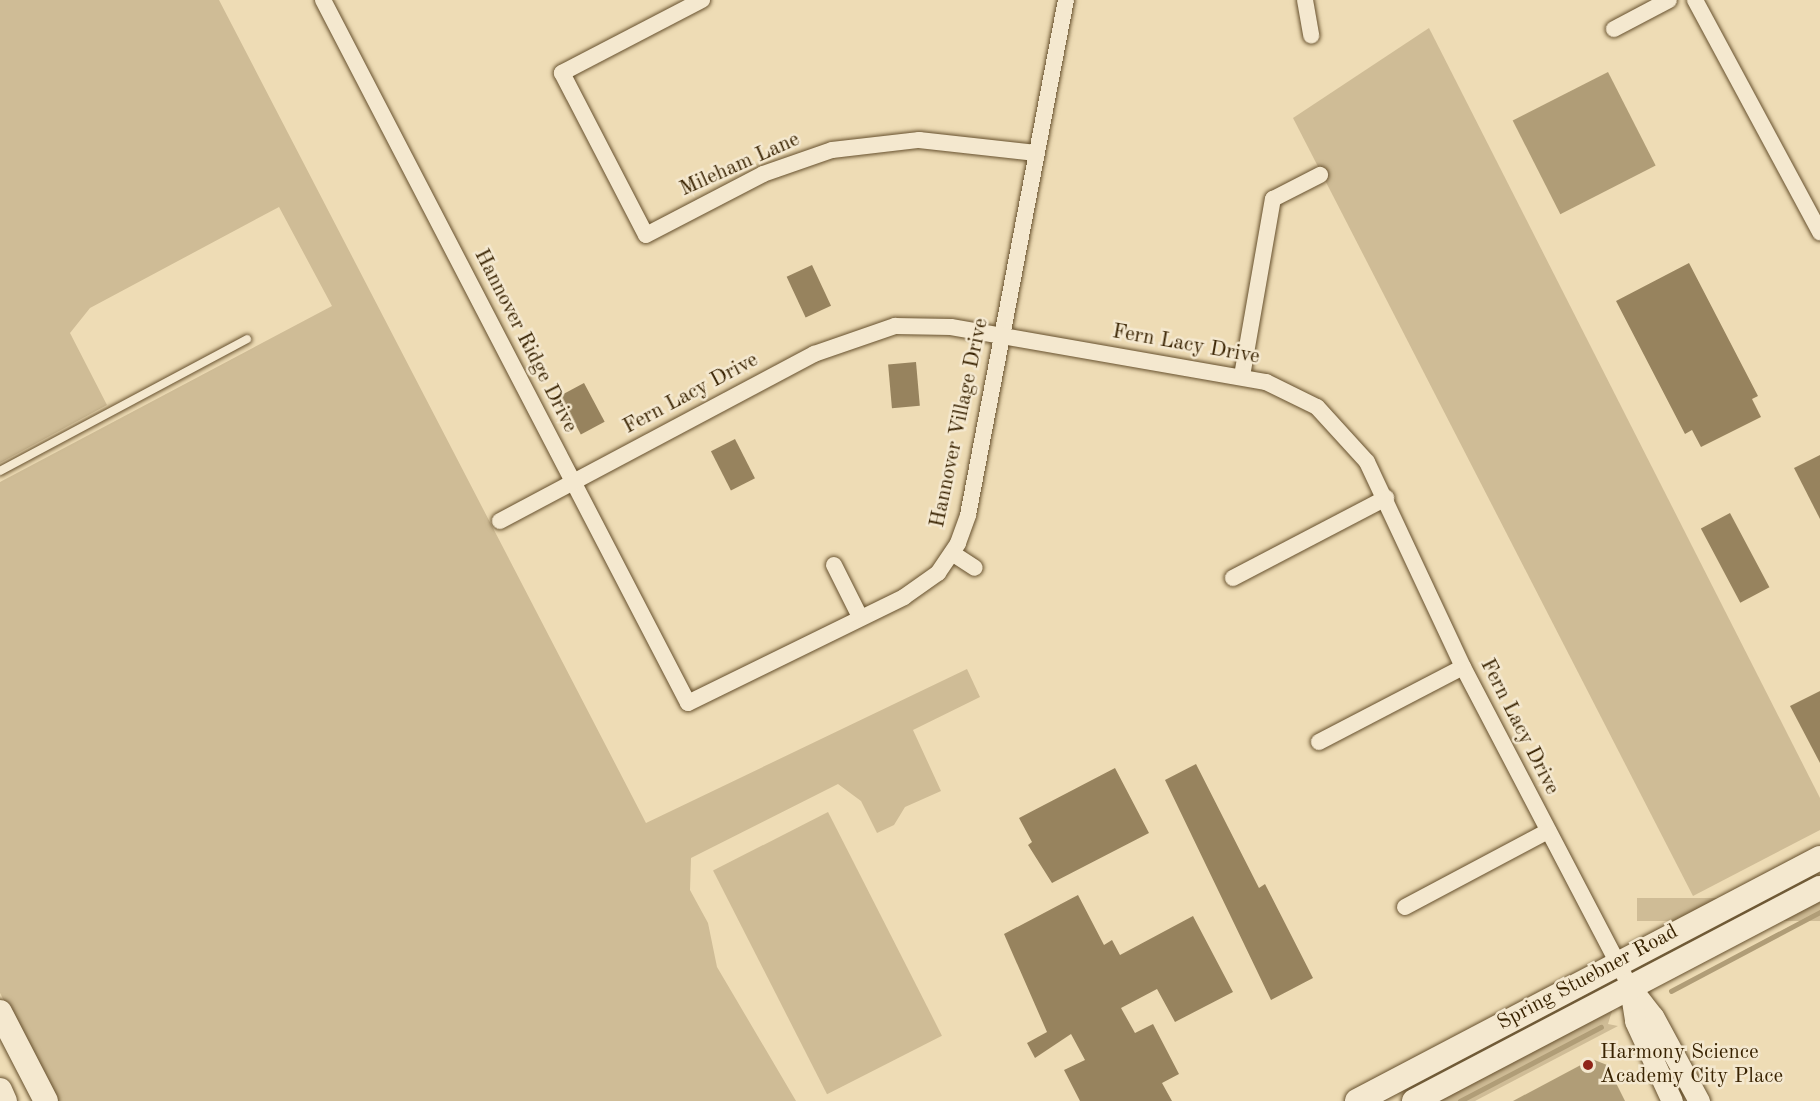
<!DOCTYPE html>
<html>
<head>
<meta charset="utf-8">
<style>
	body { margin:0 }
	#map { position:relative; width:1820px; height:1101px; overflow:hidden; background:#eedcb5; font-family:"Old Standard TT",serif }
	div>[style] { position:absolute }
	.green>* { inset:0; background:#cfbc96; transform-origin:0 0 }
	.water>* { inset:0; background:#b09d77; transform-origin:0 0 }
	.stream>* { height:4.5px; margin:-2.25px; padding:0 2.25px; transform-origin:2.25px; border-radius:2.25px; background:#b09d77 }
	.building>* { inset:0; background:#97835e; transform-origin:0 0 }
	.roads { filter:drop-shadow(0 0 2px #66502d) drop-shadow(0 0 2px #66502d) }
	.service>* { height:8px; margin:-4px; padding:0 4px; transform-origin:4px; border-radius:4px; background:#f4e8cf }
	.minor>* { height:16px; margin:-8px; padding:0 8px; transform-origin:8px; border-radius:8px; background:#f4e8cf }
	.tertiary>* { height:21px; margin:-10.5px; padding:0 10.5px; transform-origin:10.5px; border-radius:10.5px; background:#f4e8cf }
	.secondary>* { height:24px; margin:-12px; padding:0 12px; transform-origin:12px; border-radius:12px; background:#f4e8cf }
	.dots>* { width:16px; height:16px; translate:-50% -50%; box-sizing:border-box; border:3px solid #f4e8cf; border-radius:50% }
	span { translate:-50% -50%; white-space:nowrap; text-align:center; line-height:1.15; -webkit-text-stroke:5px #f4e8cf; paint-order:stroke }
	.street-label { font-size:21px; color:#382200 }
	.poi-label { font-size:21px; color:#382200 }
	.left { translate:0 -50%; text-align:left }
</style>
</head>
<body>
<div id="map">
	<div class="green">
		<i style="clip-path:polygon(0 0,219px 0,646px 823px,967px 669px,980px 697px,913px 730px,941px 791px,905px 807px,894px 825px,877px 833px,861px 801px,838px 784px,691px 858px,690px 890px,708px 923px,717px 967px,796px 1101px,55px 1101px,0 993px,0 482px,332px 306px,279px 207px,90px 308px,70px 333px,107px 405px,0 463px)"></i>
		<i style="clip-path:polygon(1429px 28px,1820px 798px,1820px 830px,1693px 896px,1293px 118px)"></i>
		<i style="left:828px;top:812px;width:251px;height:129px;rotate:63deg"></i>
		<i style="left:1820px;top:898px;width:23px;height:183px;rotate:90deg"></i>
		<i style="clip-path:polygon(1605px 1011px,1612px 1011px,1608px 1024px,1618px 1026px,1475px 1101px,1434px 1101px)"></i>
	</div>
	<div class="water">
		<i style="left:1608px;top:72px;width:105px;height:107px;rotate:63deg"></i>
		<i style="clip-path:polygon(1592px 1059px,1607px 1065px,1625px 1101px,1513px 1101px)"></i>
	</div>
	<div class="stream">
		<i style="left:1671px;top:991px;width:169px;rotate:-27.9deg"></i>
		<i style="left:1460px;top:1101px;width:159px;rotate:-27.7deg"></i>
	</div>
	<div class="building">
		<i style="clip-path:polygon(1689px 263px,1758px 396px,1752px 399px,1761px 417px,1701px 447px,1692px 430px,1685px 434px,1616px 301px)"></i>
		<i style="left:812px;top:265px;width:45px;height:28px;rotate:65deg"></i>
		<i style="left:916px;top:362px;width:44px;height:28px;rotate:85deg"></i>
		<i style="left:584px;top:383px;width:44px;height:27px;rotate:62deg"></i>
		<i style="left:735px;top:439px;width:44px;height:27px;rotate:63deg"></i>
		<i style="clip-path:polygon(1820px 455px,1820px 519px,1794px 468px)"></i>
		<i style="left:1730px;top:513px;width:84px;height:33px;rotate:62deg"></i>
		<i style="clip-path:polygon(1820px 691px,1820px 763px,1790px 706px)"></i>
		<i style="clip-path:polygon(1196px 764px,1259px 888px,1265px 884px,1313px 978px,1271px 1000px,1165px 780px)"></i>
		<i style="clip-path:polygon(1115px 768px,1149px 833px,1052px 883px,1028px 845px,1032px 842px,1019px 818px)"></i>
		<i style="clip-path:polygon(1078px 895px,1104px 945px,1112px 940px,1120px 955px,1193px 916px,1233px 992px,1175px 1022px,1157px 989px,1121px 1008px,1135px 1033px,1153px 1024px,1179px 1074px,1162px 1083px,1172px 1101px,1080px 1101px,1064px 1070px,1085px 1060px,1071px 1034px,1035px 1058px,1027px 1043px,1047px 1032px,1004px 934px)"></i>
	</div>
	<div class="roads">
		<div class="service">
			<i style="left:0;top:471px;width:280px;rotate:-28.1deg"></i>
		</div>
		<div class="minor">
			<i style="left:323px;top:0;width:792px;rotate:62.56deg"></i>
			<i style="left:688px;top:703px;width:241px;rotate:-26.1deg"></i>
			<i style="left:904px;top:597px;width:42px;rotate:-35.2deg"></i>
			<i style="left:938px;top:573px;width:36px;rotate:-56deg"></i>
			<i style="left:958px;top:543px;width:30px;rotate:-70deg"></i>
			<i style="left:968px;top:515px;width:524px;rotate:-79.23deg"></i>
			<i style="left:702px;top:0;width:158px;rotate:152.5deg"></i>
			<i style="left:562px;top:73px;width:182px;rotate:62.6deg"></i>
			<i style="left:646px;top:235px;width:132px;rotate:-27.5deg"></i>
			<i style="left:763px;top:174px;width:73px;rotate:-19.2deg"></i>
			<i style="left:832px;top:150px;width:88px;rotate:-6.6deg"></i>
			<i style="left:919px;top:140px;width:118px;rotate:6.3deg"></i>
			<i style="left:1305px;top:0;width:36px;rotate:80deg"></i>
			<i style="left:1695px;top:0;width:264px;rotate:61.7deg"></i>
			<i style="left:1614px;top:29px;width:62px;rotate:-27.8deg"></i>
			<i style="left:1242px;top:376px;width:180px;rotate:-80.1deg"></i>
			<i style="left:1273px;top:199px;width:53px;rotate:-27.1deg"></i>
			<i style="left:500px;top:521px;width:356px;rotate:-28deg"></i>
			<i style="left:814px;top:354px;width:86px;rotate:-19.1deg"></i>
			<i style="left:895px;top:326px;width:56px;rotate:1deg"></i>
			<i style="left:951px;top:327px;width:320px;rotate:9.9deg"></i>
			<i style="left:1266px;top:382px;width:57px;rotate:26.1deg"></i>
			<i style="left:1317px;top:407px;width:74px;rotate:47.7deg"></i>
			<i style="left:1367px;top:462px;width:226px;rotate:64.9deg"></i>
			<i style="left:1463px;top:667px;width:361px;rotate:62.4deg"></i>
			<i style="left:952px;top:553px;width:27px;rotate:33deg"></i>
			<i style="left:834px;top:565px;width:58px;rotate:63.4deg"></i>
			<i style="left:1233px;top:578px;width:173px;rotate:-27.6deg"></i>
			<i style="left:1319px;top:742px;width:162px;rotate:-27.5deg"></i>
			<i style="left:1405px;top:907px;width:162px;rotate:-28deg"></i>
		</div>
		<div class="tertiary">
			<i style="left:1630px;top:987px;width:37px;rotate:52deg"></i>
			<i style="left:1653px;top:1016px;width:97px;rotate:61.6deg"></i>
			<i style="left:1630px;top:988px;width:33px;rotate:81deg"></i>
			<i style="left:1635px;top:1021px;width:88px;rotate:65.2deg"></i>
		</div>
		<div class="secondary">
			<i style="left:0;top:1012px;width:100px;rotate:62.7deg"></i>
			<i style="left:0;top:1090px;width:12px;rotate:66deg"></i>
			<i style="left:1357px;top:1101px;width:523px;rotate:-27.69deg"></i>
			<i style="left:1414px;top:1101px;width:458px;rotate:-27.7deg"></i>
		</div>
	</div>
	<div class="dots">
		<i style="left:1588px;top:1065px;background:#8f2418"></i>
	</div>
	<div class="street-label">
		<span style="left:740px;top:165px;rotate:-24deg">Mileham Lane</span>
		<span style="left:525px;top:341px;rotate:63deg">Hannover Ridge Drive</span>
		<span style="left:1186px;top:345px;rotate:10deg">Fern Lacy Drive</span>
		<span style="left:691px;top:394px;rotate:-28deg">Fern Lacy Drive</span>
		<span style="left:960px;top:423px;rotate:-78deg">Hannover Village Drive</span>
		<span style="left:1519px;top:727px;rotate:63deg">Fern Lacy Drive</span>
		<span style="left:1588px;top:978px;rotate:-28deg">Spring Stuebner Road</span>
	</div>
	<div class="poi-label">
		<span class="left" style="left:1600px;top:1065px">Harmony Science<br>Academy City Place</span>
	</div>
</div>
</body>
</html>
